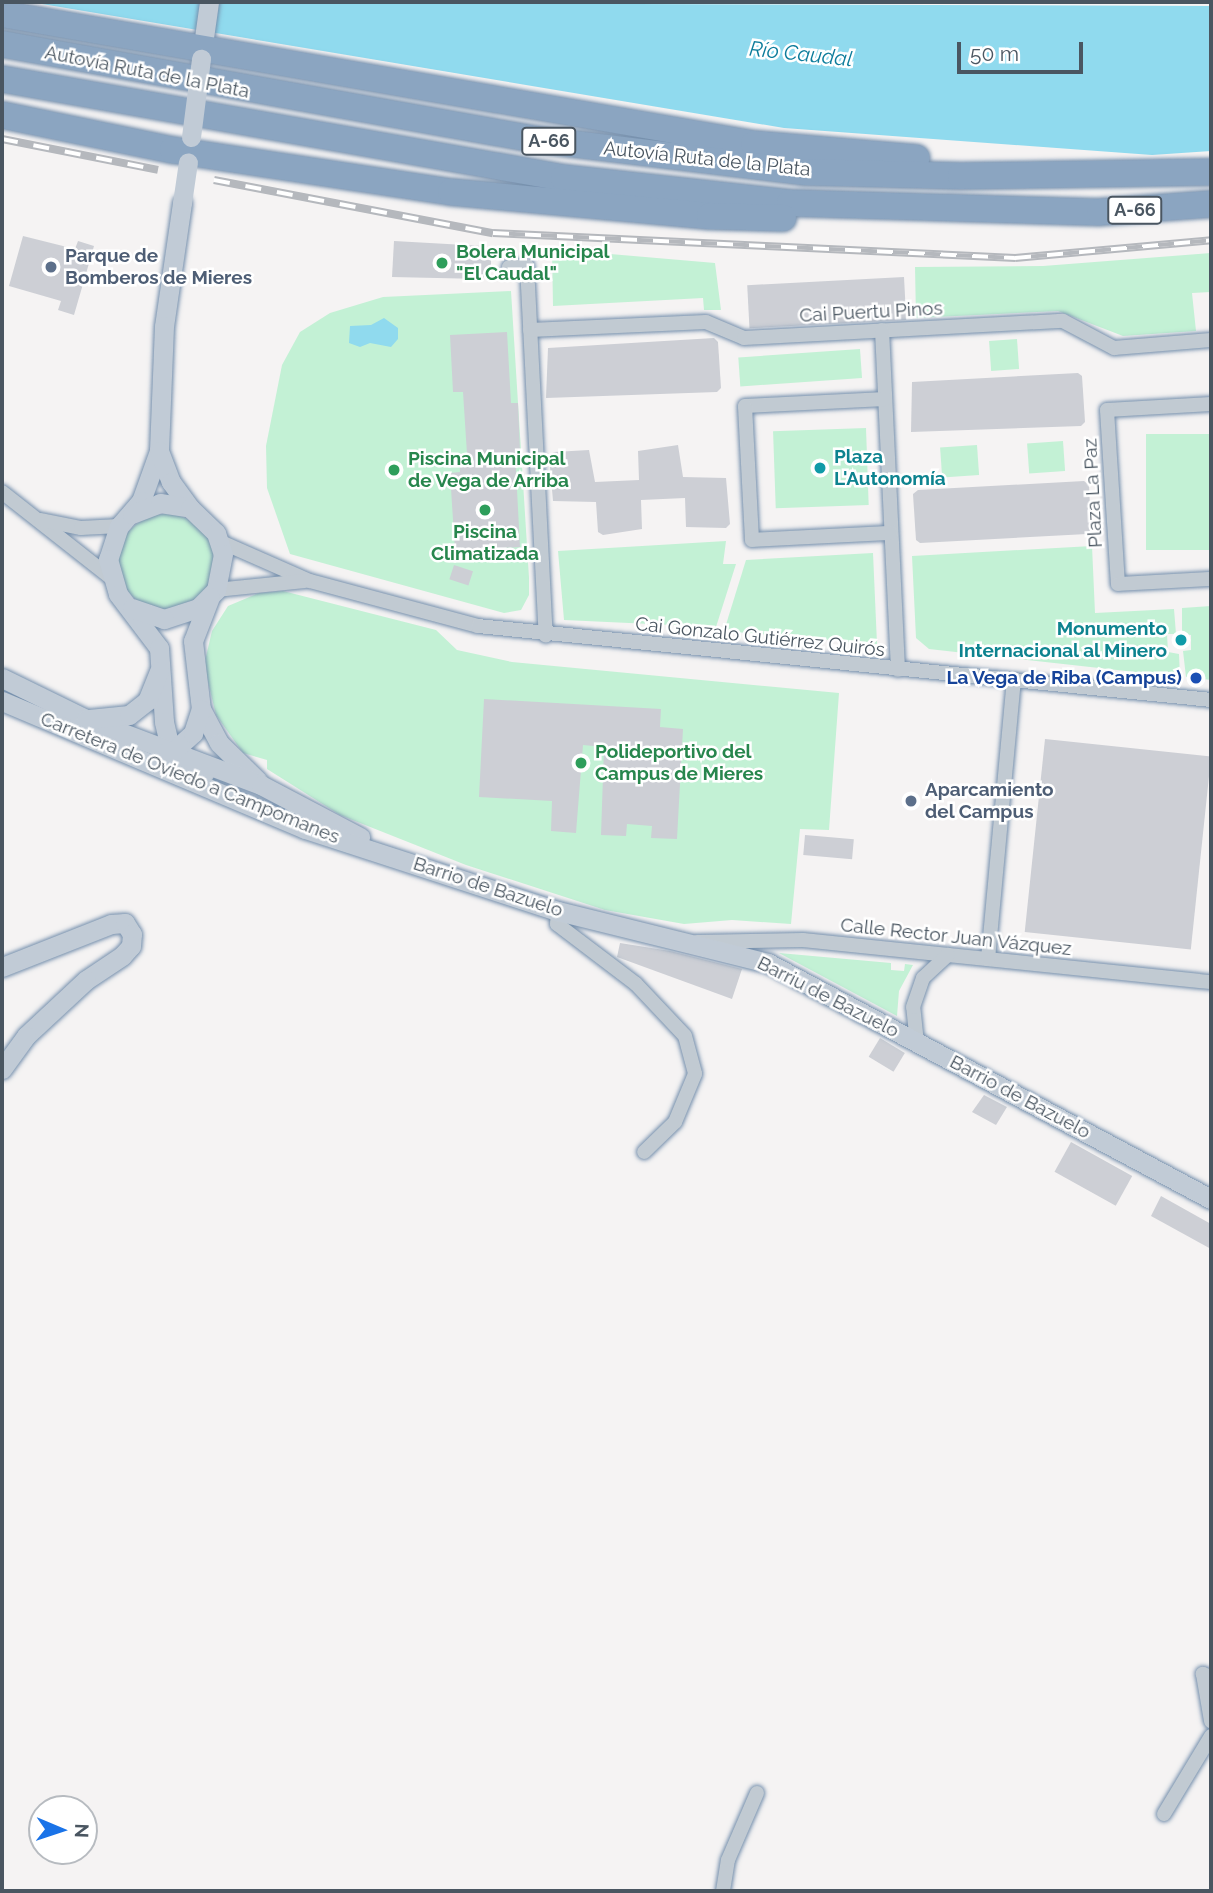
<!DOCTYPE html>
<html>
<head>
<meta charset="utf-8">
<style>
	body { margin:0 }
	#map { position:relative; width:1213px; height:1893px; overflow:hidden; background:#f5f3f3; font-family:Raleway,sans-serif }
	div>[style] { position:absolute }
	.green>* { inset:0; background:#c3f1d5; transform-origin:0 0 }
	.round { border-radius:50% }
	.water>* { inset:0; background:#90daee }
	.building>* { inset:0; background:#cdcfd5; transform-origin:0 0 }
	.roads { filter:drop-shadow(0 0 2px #7690ad) drop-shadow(0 0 2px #7690ad) }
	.street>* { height:14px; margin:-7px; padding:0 7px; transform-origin:7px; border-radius:7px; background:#c1cad2 }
	.secondary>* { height:19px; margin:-9.5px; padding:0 9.5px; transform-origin:9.5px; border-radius:9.5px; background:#c1cbd6 }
	.highway>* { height:26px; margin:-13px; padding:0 13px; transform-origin:13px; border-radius:13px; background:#8ba5c1 }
	.rail>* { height:8px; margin-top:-4px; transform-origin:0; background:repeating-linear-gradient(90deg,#fff 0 16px,#b5b8bd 0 32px); box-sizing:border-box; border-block:2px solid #b5b8bd }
	.secondary-bridge>* { height:19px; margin:-9.5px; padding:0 9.5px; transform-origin:9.5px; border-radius:9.5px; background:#c1cbd6 }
	.dots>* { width:19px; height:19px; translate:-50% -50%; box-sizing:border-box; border:4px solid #fff; border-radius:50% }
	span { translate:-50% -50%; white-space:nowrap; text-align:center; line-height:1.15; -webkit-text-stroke:5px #fff; paint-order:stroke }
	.shield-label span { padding:2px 5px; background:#fff; border:2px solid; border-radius:5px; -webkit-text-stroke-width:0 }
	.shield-label { font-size:18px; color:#4a5661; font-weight:700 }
	.street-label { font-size:19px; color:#4a5661 }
	.leisure-label { font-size:19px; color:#27864d; font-weight:700 }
	.left { translate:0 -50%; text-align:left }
	.service-label { font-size:19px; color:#4e5e75; font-weight:700 }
	.culture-label { font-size:19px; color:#0d838f; font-weight:700 }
	.right { translate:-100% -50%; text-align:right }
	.transit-label { font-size:19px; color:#164399; font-weight:700 }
	.water-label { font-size:21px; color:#0c7c9b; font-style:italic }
	.frame { position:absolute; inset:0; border:4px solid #4a5661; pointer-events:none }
	.north { position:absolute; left:28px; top:1795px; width:70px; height:70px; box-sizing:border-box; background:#fff; border:2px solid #b7bbc0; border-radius:50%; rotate:92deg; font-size:19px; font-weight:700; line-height:28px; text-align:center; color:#4a5661 }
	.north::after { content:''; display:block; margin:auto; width:24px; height:32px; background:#1a73e8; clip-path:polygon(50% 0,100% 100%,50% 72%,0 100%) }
	.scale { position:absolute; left:957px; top:42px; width:126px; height:32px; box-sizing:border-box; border:4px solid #4a5661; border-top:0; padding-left:9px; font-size:21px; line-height:24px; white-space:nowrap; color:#4a5661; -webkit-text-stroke:5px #fff; paint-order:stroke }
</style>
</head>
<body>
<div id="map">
	<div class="green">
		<i style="clip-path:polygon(552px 249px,715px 263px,721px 310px,704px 310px,703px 298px,553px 306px)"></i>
		<i style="clip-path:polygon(1211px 253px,1211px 292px,1192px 293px,1196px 331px,1123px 336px,1058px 311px,916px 318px,915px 267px,1043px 266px)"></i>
		<i style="clip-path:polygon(511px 291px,529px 578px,529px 595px,521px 610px,504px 613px,290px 554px,267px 488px,266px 446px,282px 365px,300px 332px,330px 313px,383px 297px)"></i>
		<i style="left:1017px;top:339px;width:30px;height:28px;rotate:86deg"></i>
		<i style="left:860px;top:349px;width:29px;height:122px;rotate:86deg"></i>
		<i style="left:866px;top:428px;width:77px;height:93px;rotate:88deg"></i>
		<i style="left:1211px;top:434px;width:116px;height:65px;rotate:90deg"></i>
		<i style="left:1063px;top:441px;width:30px;height:36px;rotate:86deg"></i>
		<i style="left:977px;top:445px;width:30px;height:37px;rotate:86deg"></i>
		<i class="round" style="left:118px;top:514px;width:96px;height:96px"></i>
		<i style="clip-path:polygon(726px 541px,723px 564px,736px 564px,716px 627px,564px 620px,558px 551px)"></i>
		<i style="clip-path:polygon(1092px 546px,1095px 613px,1174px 609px,1176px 634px,1167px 634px,1168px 652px,1179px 654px,1180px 677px,929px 649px,916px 638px,912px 556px)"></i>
		<i style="clip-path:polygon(873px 553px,877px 644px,724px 631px,746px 560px)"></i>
		<i style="clip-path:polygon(283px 591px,436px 630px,457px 650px,512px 662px,839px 693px,829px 830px,800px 829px,791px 924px,732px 920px,684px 924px,605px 910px,466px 865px,340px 815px,267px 769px,267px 760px,243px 753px,216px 715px,204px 665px,212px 631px,228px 606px,259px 593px)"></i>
		<i style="clip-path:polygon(1211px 606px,1211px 680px,1186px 677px,1183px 651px,1191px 650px,1191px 635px,1182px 634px,1182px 608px)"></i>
		<i style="clip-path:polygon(779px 953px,891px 963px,891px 970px,904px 971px,905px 964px,913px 965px,899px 991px,897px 1016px)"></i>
	</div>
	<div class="water">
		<i style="clip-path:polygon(30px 2px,1211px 6px,1211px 151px,1152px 155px,784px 128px)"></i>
		<i style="clip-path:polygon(384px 318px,398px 328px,398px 339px,391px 347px,370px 343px,360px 347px,349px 343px,350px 326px,371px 325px)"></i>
	</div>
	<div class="building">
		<i style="clip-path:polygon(23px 236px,75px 249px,78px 241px,94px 246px,74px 315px,58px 310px,61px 301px,9px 286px)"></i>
		<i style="clip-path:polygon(394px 241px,483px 246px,491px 256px,491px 269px,482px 279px,392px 277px)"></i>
		<i style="left:904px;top:277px;width:43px;height:157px;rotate:87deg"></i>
		<i style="clip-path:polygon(507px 332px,511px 403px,518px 403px,520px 451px,515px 451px,520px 547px,455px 551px,450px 473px,460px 472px,459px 455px,467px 454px,463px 392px,453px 392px,450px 335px)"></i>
		<i style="clip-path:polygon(714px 338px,718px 342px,721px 388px,717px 392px,546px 398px,548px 348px)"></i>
		<i style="clip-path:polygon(1078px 373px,1082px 376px,1085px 422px,1081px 426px,911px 432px,912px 382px)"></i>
		<i style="clip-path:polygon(678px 445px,683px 477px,726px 478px,730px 524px,726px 528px,686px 527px,685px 498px,641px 500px,642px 529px,603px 535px,598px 532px,596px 502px,553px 501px,549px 455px,554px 452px,589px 450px,595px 482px,639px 480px,638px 451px)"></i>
		<i style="clip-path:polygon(1084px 481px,1089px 485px,1091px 530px,1087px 534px,920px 543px,916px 540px,913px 494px,918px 490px)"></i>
		<i style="left:454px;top:565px;width:20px;height:15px;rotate:18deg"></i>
		<i style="clip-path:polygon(484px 699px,661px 709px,660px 727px,683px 729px,677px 839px,651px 838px,652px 826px,627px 824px,626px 836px,601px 835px,604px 747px,583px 745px,576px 833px,551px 831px,552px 801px,479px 797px)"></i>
		<i style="left:1045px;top:739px;width:167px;height:194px;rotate:6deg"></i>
		<i style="left:805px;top:835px;width:49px;height:20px;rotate:5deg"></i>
		<i style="clip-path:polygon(620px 943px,670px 951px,742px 969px,732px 999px,617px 957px)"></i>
		<i style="left:880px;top:1038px;width:29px;height:22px;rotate:31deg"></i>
		<i style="clip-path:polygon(984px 1095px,1007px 1107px,996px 1125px,972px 1112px)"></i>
		<i style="left:1071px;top:1142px;width:70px;height:34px;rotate:29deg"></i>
		<i style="clip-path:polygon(1161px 1196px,1211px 1224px,1211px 1249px,1151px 1216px)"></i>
	</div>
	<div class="roads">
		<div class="street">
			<i style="left:509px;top:267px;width:18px;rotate:-3deg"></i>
			<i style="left:527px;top:266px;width:370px;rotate:87.1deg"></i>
			<i style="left:530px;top:330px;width:176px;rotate:-2.6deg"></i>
			<i style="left:706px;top:322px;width:41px;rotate:22.8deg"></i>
			<i style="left:744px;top:338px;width:319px;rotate:-3.1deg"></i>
			<i style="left:1063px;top:321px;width:58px;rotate:27.9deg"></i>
			<i style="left:1114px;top:348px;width:97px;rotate:-4.7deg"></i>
			<i style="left:882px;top:330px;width:340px;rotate:87.3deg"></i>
			<i style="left:885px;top:399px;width:140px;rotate:177.1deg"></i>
			<i style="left:745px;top:406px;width:134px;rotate:87deg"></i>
			<i style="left:752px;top:540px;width:139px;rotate:-2.9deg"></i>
			<i style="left:1211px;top:404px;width:104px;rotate:176.7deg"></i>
			<i style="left:1107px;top:410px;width:174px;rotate:86.4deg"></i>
			<i style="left:1118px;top:584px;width:93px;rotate:-3.1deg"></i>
			<i style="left:2px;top:492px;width:137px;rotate:38.2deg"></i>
			<i style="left:41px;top:520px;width:41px;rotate:11.3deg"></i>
			<i style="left:81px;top:528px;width:38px;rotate:-3deg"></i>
			<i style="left:221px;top:542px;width:97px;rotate:23.7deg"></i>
			<i style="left:310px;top:581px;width:174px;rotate:15deg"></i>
			<i style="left:478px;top:626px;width:737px;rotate:5.76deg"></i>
			<i style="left:216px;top:590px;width:89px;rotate:-5.8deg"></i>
			<i style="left:558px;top:911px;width:13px;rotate:94deg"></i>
			<i style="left:557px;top:924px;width:99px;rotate:37.2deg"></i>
			<i style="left:636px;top:984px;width:71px;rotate:46.7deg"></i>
			<i style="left:685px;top:1036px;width:39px;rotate:75deg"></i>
			<i style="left:695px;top:1074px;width:52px;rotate:112.6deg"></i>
			<i style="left:675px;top:1122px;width:43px;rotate:135.9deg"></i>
			<i style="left:697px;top:942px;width:106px;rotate:-1.1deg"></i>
			<i style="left:803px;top:940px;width:410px;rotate:5.9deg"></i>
			<i style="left:988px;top:959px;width:279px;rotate:-84.7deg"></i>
			<i style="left:917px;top:1043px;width:36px;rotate:-96deg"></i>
			<i style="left:913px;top:1007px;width:31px;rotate:-71deg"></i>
			<i style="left:923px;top:978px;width:34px;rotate:-43deg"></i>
			<i style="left:1211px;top:1677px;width:9px;rotate:-159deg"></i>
			<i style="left:1203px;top:1674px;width:48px;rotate:80.3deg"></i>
			<i style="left:1164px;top:1814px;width:91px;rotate:-58.9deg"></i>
			<i style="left:723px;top:1891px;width:31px;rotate:-81deg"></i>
			<i style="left:728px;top:1860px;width:73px;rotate:-66.6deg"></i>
		</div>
		<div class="secondary">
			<i style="left:201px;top:59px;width:58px;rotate:-82deg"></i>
			<i style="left:182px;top:203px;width:124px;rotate:98.3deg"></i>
			<i style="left:164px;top:326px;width:125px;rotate:92.3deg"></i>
			<i style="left:159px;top:451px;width:53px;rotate:109.8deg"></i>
			<i style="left:141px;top:501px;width:33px;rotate:131deg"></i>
			<i style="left:119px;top:526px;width:35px;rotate:108deg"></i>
			<i style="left:108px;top:559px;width:36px;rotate:74deg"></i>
			<i style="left:118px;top:594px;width:68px;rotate:52.8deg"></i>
			<i style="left:159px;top:648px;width:74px;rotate:86.1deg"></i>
			<i style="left:164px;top:722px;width:32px;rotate:77deg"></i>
			<i style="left:171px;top:753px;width:39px;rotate:31deg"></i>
			<i style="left:159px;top:451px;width:33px;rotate:69deg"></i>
			<i style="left:171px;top:482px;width:32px;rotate:54deg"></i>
			<i style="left:132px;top:514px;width:30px;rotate:-21deg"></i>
			<i style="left:160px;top:503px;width:30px;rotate:9deg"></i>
			<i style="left:190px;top:508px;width:36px;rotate:44deg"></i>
			<i style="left:216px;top:533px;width:22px;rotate:72deg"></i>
			<i style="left:223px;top:554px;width:37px;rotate:101deg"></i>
			<i style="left:216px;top:590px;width:25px;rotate:135deg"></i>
			<i style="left:198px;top:608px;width:36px;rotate:162deg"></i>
			<i style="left:164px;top:619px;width:34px;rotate:-161deg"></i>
			<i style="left:210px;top:597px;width:47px;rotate:111.1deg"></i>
			<i style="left:193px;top:641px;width:68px;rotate:83.3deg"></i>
			<i style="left:201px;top:709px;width:38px;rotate:62deg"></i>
			<i style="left:219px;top:743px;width:54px;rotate:44.3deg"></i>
			<i style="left:2px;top:678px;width:93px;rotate:26deg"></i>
			<i style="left:86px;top:719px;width:187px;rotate:20.7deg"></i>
			<i style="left:261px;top:785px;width:112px;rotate:27.7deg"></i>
			<i style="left:2px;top:701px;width:329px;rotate:22.9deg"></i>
			<i style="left:305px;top:829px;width:266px;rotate:18deg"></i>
			<i style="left:558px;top:911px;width:216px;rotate:13.9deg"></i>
			<i style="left:768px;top:963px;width:502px;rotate:28.05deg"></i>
			<i style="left:89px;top:719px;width:40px;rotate:-5.7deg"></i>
			<i style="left:129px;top:715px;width:23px;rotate:-38deg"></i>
			<i style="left:147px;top:701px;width:32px;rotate:-68deg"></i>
			<i style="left:162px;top:753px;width:9px"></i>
			<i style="left:171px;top:753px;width:30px;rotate:-42deg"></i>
			<i style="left:193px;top:733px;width:25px;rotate:-72deg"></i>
			<i style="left:2px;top:967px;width:117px;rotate:-21.5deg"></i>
			<i style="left:111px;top:924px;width:14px;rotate:-4deg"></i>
			<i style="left:125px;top:923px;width:13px;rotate:58deg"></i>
			<i style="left:132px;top:934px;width:12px;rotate:95deg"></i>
			<i style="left:131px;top:946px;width:13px;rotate:132deg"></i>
			<i style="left:122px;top:956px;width:43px;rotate:146.3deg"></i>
			<i style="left:86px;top:980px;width:82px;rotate:137deg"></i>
			<i style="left:26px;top:1036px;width:41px;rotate:126deg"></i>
		</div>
		<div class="highway">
			<i style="left:2px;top:14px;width:763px;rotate:9.81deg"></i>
			<i style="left:754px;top:144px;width:163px;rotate:4.9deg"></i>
			<i style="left:2px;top:44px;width:539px;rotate:10.14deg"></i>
			<i style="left:533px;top:139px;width:275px;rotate:6.9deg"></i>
			<i style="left:806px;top:172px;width:155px;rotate:1.5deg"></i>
			<i style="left:961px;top:176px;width:250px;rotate:-0.9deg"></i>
			<i style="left:2px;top:79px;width:571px;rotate:9.99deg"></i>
			<i style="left:564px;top:178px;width:227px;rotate:6.3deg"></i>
			<i style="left:790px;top:203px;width:310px;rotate:1.7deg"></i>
			<i style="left:1100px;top:212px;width:111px;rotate:-4.1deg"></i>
			<i style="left:2px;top:115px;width:175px;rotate:11.6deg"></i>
			<i style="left:173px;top:150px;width:281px;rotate:8.6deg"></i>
			<i style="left:451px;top:192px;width:260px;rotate:5.3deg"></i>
			<i style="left:710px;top:216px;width:73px;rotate:1.6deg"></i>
		</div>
	</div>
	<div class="rail">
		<i style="left:2px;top:139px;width:159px;rotate:11.2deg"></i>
		<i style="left:214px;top:180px;width:284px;rotate:10.8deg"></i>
		<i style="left:493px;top:233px;width:523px;rotate:2.74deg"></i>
		<i style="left:1015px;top:258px;width:197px;rotate:-5.2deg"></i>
	</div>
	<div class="secondary-bridge">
		<i style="left:191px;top:137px;width:79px;rotate:-82.7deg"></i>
		<i style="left:182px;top:203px;width:41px;rotate:-81.7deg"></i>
	</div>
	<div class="dots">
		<i style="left:442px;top:263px;background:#2e9e5b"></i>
		<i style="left:51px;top:267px;background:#5c6f8a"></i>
		<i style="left:820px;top:468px;background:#0f9aa8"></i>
		<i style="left:394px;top:470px;background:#2e9e5b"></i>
		<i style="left:485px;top:510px;background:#2e9e5b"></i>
		<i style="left:1181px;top:640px;background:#0f9aa8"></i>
		<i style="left:1196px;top:678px;background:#1a4fb4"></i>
		<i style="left:581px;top:763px;background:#2e9e5b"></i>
		<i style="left:911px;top:801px;background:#5c6f8a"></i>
	</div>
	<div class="shield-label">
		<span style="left:549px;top:141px">A-66</span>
		<span style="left:1135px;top:210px">A-66</span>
	</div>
	<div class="street-label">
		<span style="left:147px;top:72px;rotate:11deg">Autovía Ruta de la Plata</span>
		<span style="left:707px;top:159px;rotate:6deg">Autovía Ruta de la Plata</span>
		<span style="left:871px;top:312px;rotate:-3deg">Cai Puertu Pinos</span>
		<span style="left:1093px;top:493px;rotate:-93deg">Plaza La Paz</span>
		<span style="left:760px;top:637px;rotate:6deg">Cai Gonzalo Gutiérrez Quirós</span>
		<span style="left:190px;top:778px;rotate:22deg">Carretera de Oviedo a Campomanes</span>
		<span style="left:488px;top:887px;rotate:18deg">Barrio de Bazuelo</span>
		<span style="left:956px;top:937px;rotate:6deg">Calle Rector Juan Vázquez</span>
		<span style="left:828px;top:997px;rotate:27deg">Barriu de Bazuelo</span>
		<span style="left:1020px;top:1097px;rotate:28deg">Barrio de Bazuelo</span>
	</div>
	<div class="leisure-label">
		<span class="left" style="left:456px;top:263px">Bolera Municipal<br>"El Caudal"</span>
		<span class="left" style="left:408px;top:470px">Piscina Municipal<br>de Vega de Arriba</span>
		<span style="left:485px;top:543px">Piscina<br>Climatizada</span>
		<span class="left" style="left:595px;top:763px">Polideportivo del<br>Campus de Mieres</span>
	</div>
	<div class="service-label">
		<span class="left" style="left:65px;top:267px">Parque de<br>Bomberos de Mieres</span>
		<span class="left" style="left:925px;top:801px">Aparcamiento<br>del Campus</span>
	</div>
	<div class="culture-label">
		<span class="left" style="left:834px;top:468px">Plaza<br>L'Autonomía</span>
		<span class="right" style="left:1167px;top:640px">Monumento<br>Internacional al Minero</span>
	</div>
	<div class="transit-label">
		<span class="right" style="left:1182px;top:678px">La Vega de Riba (Campus)</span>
	</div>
	<div class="water-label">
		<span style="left:801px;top:54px;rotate:6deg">Río Caudal</span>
	</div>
	<div class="frame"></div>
	<div class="north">N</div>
	<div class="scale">50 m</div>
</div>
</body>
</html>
